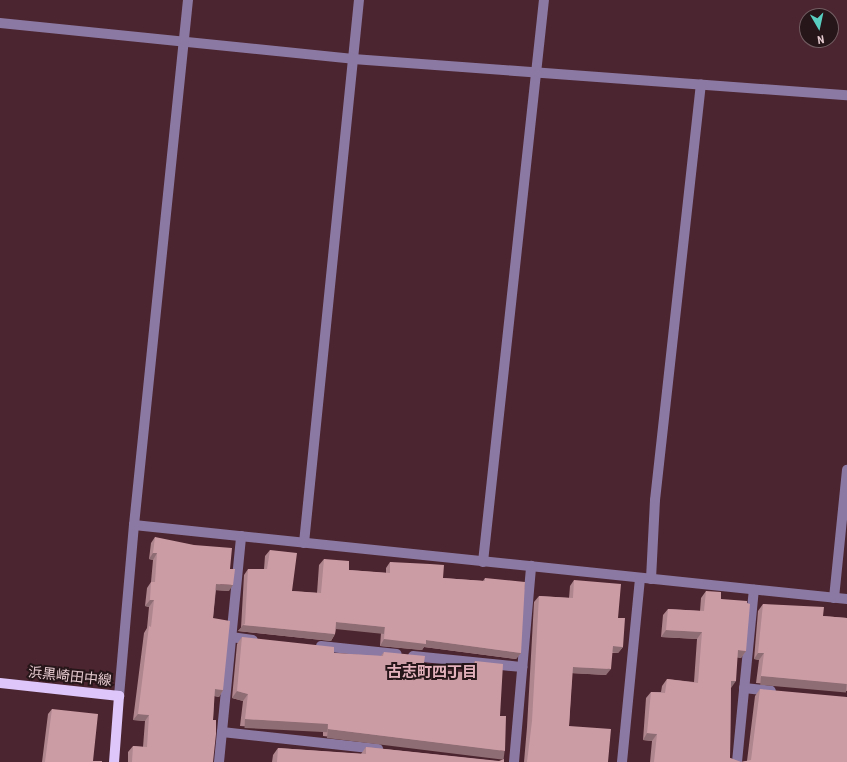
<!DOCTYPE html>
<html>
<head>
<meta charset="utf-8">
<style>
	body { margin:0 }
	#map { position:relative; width:847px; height:762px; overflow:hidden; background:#4b252f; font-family:"Roboto Condensed","Noto Sans JP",sans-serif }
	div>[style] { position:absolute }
	.minor>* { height:10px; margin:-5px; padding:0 5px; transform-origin:5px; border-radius:5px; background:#8c79a3 }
	.major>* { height:10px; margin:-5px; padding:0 5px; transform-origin:5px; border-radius:5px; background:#dec6fb }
	.wall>* { inset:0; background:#af868e }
	.shaded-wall>* { inset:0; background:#8f6d74; transform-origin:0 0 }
	.building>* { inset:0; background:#cc9ca5 }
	span { translate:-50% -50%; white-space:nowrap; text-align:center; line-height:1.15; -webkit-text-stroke:4px #261519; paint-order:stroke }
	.street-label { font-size:14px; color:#e4cacf }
	.neighbourhood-label { font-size:15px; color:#e4b2bc; font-weight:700 }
	.north { position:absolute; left:799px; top:8px; width:40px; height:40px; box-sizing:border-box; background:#261519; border:1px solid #725d62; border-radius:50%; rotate:171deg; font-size:11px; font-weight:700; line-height:16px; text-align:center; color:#e4cacf }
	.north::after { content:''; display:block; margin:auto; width:14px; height:18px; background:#58cec0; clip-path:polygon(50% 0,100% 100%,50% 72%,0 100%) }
</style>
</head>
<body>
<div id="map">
	<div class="minor">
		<i style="left:0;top:23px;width:355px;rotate:5.8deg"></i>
		<i style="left:353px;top:59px;width:495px;rotate:4.2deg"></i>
		<i style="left:134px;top:525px;width:717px;rotate:5.93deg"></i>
		<i style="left:304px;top:543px;width:546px;rotate:-84.22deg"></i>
		<i style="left:483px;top:562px;width:565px;rotate:-83.81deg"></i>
		<i style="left:651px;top:579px;width:79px;rotate:-87.1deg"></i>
		<i style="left:655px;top:500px;width:418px;rotate:-83.7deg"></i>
		<i style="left:834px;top:598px;width:129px;rotate:-84.2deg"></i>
		<i style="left:231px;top:637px;width:22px;rotate:8deg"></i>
		<i style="left:321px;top:646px;width:76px;rotate:6deg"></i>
		<i style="left:413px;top:656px;width:110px;rotate:5.8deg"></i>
		<i style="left:744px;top:688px;width:27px;rotate:6deg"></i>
		<i style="left:119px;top:696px;width:172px;rotate:-85deg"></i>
		<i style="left:134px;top:525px;width:528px;rotate:-84.13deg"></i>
		<i style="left:222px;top:732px;width:157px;rotate:6.2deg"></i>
		<i style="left:219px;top:762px;width:227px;rotate:-84.4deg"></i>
		<i style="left:514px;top:762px;width:197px;rotate:-85deg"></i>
		<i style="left:622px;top:762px;width:185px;rotate:-84.4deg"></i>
		<i style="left:737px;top:762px;width:173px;rotate:-84.4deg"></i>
	</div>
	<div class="major">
		<i style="left:0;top:683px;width:120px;rotate:6.2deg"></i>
		<i style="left:119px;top:696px;width:66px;rotate:94.3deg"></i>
	</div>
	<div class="wall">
		<i style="clip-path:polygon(155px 537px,229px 591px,216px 590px,213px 618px,223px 690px,219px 697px,214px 696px,213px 720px,213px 762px,128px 762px,128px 752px,133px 746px,143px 747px,145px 721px,133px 720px,144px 633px,147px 628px,149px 607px,145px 606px,147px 588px,151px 582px,153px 560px,149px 559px,151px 543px)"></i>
		<i style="clip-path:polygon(270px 550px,292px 591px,317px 593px,319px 565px,324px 559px,349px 570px,386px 573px,386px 568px,390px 562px,443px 578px,483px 581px,485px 578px,521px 653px,516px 659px,424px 647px,422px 650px,380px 646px,381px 633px,336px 628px,335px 634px,331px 641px,238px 631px,241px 628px,244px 575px,248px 569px,264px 569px,265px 556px)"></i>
		<i style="clip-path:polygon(574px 580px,618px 618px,623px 647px,618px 653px,612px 653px,606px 675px,572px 673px,569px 726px,608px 762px,524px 762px,527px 727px,534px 602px,539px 596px,569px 598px,570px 586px)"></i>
		<i style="clip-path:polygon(706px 591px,721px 599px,746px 651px,741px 658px,737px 657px,731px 688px,730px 758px,741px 762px,747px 761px,755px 696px,760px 689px,847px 762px,650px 762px,652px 741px,643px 740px,646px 698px,651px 692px,661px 692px,662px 686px,667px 679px,694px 682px,697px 639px,661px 637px,663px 615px,668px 609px,700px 611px,701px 598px)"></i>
		<i style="clip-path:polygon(763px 604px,823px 616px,847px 618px,847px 691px,756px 683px,759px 660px,754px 659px,758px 611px)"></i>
		<i style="clip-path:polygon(242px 637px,334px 653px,381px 656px,384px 652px,423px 669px,470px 673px,470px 668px,475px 661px,500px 716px,500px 758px,323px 736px,323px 731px,240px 726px,243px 701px,232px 698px,237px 644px)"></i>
		<i style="clip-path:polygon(52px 709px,93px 761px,102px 762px,42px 762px,48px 714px)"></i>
		<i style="clip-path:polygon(366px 747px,504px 762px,272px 762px,273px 755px,278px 748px,361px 754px)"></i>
	</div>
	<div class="shaded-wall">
		<i style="clip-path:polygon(153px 553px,157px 553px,153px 560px,149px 559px)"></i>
		<i style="clip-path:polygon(216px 584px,233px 585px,229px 591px,212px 590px)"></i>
		<i style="clip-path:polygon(150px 600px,154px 600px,149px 607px,145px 606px)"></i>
		<i style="left:336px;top:622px;width:49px;height:7px;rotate:6deg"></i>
		<i style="clip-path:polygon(243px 625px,335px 634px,331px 641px,238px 631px)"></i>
		<i style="clip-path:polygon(666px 630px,702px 632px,697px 639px,661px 637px)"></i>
		<i style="clip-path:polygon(384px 639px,426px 640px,521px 653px,516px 659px,424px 647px,422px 650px,380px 646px)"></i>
		<i style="clip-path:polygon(613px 646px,623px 647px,618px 653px,608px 652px)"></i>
		<i style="clip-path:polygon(738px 650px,746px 651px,741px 658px,733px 657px)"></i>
		<i style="clip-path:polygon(758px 653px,764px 653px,759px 660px,754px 659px)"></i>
		<i style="clip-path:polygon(573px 667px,611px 669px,606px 675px,568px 673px)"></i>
		<i style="left:761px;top:676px;width:86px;height:9px;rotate:5deg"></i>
		<i style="clip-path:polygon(731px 681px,736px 681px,731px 688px)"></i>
		<i style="clip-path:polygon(215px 689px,223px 690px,219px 697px,210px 695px)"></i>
		<i style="clip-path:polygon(237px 691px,248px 694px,243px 701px,232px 698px)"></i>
		<i style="clip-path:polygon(138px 714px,149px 715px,145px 721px,133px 720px)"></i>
		<i style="left:245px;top:719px;width:83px;height:9px;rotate:3deg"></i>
		<i style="left:328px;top:729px;width:178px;height:9px;rotate:7deg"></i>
		<i style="clip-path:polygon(647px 733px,657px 734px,652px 741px,643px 740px)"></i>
	</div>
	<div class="building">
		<i style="clip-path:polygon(155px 537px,194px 545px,232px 548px,230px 569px,235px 569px,233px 585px,216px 584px,213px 618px,230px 621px,223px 690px,215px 689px,213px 720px,216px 720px,216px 734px,213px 762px,132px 762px,133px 746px,147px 747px,149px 715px,138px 714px,149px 626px,151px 627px,154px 600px,150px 600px,151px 582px,155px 582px,157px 553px,153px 553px)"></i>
		<i style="clip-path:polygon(270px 550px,297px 553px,292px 591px,321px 593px,324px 559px,349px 561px,349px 570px,390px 573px,390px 562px,430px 564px,444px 565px,443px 578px,485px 581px,485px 578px,525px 582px,521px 653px,426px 640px,426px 644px,384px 639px,385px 627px,336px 622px,335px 634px,243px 625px,245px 624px,248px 569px,267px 569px)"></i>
		<i style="clip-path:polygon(574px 580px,621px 584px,618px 618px,625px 618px,623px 647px,613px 646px,611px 669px,573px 667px,569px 726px,611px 729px,608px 762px,527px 762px,532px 721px,539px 596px,573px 598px)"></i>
		<i style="clip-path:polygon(706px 591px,721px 592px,721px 599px,747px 601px,747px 603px,750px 604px,746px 651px,738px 650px,736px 681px,731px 681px,730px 758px,741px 762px,751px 760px,760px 689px,847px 697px,847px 762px,654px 762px,657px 734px,647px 733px,651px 692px,665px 693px,667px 679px,698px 683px,702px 632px,666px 630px,668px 609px,704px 611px)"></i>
		<i style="clip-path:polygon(763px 604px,824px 607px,823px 616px,847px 618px,847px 684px,761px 676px,764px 653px,758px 653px)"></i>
		<i style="clip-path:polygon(242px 637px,334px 647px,334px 653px,383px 656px,384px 652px,425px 656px,423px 669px,475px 673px,475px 661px,503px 664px,500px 716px,506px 716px,505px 751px,328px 729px,328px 724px,245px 719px,248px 694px,237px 691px)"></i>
		<i style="clip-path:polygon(52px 709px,98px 714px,93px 761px,102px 761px,102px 762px,45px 762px)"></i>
		<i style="clip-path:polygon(366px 747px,499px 761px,504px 759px,504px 762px,277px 762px,278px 748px,366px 754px)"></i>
	</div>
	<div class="street-label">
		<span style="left:70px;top:676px;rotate:6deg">浜黒崎田中線</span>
	</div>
	<div class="neighbourhood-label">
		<span style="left:432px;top:673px">古志町四丁目</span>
	</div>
	<div class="north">N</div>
</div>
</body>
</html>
